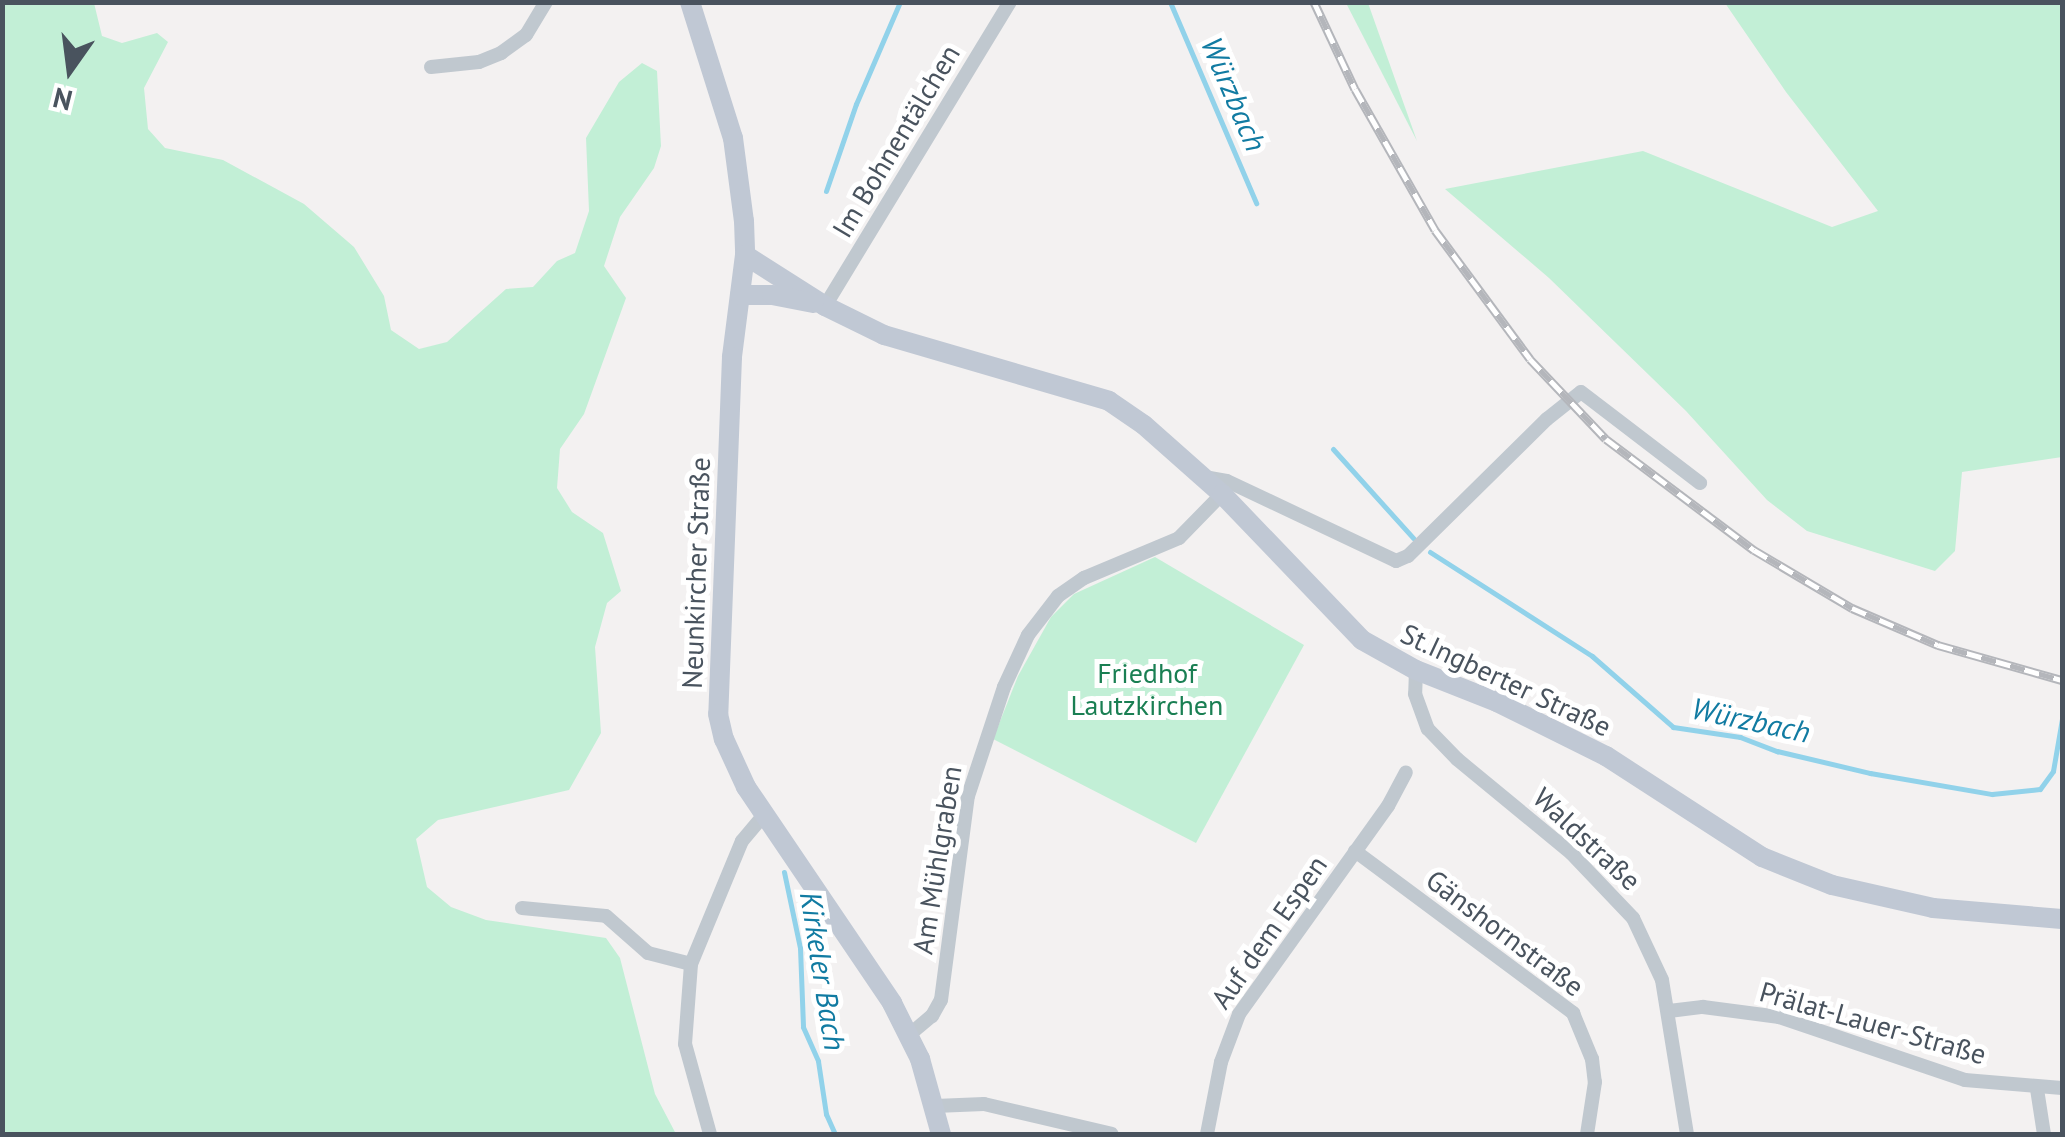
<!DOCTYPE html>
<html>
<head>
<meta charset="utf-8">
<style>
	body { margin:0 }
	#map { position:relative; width:2065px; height:1137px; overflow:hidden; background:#f3f1f1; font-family:"PT Sans",sans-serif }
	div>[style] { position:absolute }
	.green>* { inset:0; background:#c2efd6 }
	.stream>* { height:5px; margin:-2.5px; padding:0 2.5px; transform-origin:2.5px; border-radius:2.5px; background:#91d2ea }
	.street>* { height:14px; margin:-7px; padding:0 7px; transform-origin:7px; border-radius:7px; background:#c0c8cf }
	.secondary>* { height:20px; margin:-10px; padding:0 10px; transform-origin:10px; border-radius:10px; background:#c0c8d4 }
	.rail>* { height:9px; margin-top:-4.5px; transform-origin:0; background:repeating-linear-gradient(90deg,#fff 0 15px,#b4b6bb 0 30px); box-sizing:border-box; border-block:2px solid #b4b6bb }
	span { translate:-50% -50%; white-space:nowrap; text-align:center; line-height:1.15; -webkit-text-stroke:10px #fff; paint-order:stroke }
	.street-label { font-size:28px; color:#49535e }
	.park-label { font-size:28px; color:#1a7f53 }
	.water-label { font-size:30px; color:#117ba2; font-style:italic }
	.frame { position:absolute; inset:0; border:5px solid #49535e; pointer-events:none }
	.north { position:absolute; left:20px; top:20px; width:100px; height:100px; -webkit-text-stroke:8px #fff; paint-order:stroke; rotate:194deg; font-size:28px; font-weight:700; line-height:40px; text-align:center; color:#49535e }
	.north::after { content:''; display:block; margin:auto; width:35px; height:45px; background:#49535e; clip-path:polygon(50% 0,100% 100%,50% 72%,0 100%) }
</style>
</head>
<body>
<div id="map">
	<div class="green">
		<i style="clip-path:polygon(3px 2px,94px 3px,102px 36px,122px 43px,157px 33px,168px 42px,144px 88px,148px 129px,165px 148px,223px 160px,304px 204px,354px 247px,384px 296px,391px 330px,419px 349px,447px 342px,506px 289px,533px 287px,557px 261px,575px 253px,589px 211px,586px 138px,619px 82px,642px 63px,657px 71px,661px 146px,654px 168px,620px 217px,604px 266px,626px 298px,584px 414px,560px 449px,557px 488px,572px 512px,603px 533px,621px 591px,607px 603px,595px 647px,601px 733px,569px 790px,438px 820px,416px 839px,427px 887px,451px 907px,486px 920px,606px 938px,620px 958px,655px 1094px,676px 1134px,3px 1134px)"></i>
		<i style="clip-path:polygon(1346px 3px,1368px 3px,1417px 141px)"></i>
		<i style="clip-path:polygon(1725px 3px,2062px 3px,2062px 457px,1962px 472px,1955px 551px,1935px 571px,1807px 531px,1767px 500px,1686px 411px,1549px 278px,1445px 189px,1643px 151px,1832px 227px,1878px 211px,1786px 92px)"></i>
		<i style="clip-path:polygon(1155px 557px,1304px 645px,1196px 843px,993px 739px,1018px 676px,1051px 617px,1074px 594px)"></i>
	</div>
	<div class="stream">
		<i style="left:1170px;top:2px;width:219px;rotate:66.8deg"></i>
		<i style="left:826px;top:191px;width:92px;rotate:-71deg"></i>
		<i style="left:856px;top:104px;width:111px;rotate:-66.7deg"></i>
		<i style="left:1333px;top:449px;width:120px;rotate:48deg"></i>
		<i style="left:1430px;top:552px;width:193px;rotate:32.7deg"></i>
		<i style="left:1592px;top:656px;width:108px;rotate:41.2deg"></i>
		<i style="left:1673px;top:727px;width:68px;rotate:8.5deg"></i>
		<i style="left:1740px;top:737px;width:40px;rotate:21deg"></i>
		<i style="left:1777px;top:751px;width:96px;rotate:13.3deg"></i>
		<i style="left:1870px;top:773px;width:124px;rotate:9.8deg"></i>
		<i style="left:1992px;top:794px;width:48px;rotate:-5.9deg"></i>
		<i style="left:2040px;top:789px;width:22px;rotate:-54deg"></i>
		<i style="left:2053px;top:771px;width:53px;rotate:-80.2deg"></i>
		<i style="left:784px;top:872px;width:78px;rotate:78.1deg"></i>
		<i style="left:800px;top:948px;width:79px;rotate:87.8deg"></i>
		<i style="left:803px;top:1027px;width:37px;rotate:66deg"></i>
		<i style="left:818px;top:1061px;width:54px;rotate:81.4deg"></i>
		<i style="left:826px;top:1114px;width:22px;rotate:66deg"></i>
	</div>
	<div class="street">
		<i style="left:431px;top:67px;width:48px;rotate:-5.9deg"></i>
		<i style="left:479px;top:62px;width:24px;rotate:-22deg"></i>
		<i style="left:501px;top:53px;width:31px;rotate:-36deg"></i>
		<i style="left:526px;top:35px;width:39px;rotate:-59deg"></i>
		<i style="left:825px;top:306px;width:356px;rotate:-58.7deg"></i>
		<i style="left:1204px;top:477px;width:23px;rotate:10deg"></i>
		<i style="left:1227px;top:481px;width:187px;rotate:25.3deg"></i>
		<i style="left:1396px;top:561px;width:13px;rotate:-23deg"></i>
		<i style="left:1408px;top:556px;width:195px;rotate:-44.6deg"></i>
		<i style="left:1547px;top:419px;width:43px;rotate:-38.5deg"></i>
		<i style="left:1581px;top:392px;width:150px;rotate:37.4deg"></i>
		<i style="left:1416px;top:670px;width:24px;rotate:92deg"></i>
		<i style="left:1415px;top:694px;width:37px;rotate:70deg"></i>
		<i style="left:1428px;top:729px;width:42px;rotate:46deg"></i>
		<i style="left:1457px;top:759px;width:148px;rotate:39.5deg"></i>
		<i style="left:1571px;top:853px;width:90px;rotate:46.4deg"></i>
		<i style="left:1633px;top:918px;width:68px;rotate:64.9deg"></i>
		<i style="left:1662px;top:980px;width:156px;rotate:80.8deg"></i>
		<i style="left:1355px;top:851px;width:272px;rotate:36.6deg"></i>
		<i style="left:1573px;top:1013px;width:50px;rotate:67.6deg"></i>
		<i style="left:1592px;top:1059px;width:23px;rotate:83deg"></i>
		<i style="left:1595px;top:1082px;width:53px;rotate:98.7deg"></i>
		<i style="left:522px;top:908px;width:84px;rotate:5.4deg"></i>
		<i style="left:606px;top:916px;width:56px;rotate:41.4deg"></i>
		<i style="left:648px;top:953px;width:44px;rotate:14.3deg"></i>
		<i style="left:1669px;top:1011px;width:34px;rotate:-7deg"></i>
		<i style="left:1703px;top:1007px;width:77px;rotate:7.5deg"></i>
		<i style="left:1779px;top:1017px;width:196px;rotate:18.7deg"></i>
		<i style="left:1965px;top:1080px;width:97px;rotate:4.7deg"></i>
		<i style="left:909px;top:1035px;width:30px;rotate:-40deg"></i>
		<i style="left:932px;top:1016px;width:18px;rotate:-61deg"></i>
		<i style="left:941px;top:1000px;width:206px;rotate:-82.5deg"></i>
		<i style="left:968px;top:796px;width:115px;rotate:-71.7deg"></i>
		<i style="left:1004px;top:687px;width:57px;rotate:-65.2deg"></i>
		<i style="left:1028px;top:635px;width:49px;rotate:-52.4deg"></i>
		<i style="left:1058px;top:596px;width:32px;rotate:-35deg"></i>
		<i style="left:1084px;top:578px;width:103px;rotate:-22.8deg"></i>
		<i style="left:1179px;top:538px;width:62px;rotate:-45.7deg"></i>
		<i style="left:2037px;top:1089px;width:46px;rotate:81.2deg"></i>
		<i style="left:935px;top:1106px;width:49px;rotate:-2.3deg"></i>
		<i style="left:984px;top:1104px;width:131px;rotate:13.2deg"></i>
		<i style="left:710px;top:1134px;width:93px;rotate:-105.5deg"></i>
		<i style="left:685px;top:1044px;width:80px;rotate:-85.7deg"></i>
		<i style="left:691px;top:964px;width:133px;rotate:-67.5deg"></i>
		<i style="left:742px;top:841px;width:35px;rotate:-50deg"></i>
		<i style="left:1207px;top:1134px;width:73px;rotate:-79deg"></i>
		<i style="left:1221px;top:1062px;width:51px;rotate:-69.4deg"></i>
		<i style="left:1239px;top:1014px;width:256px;rotate:-54.4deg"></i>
		<i style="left:1388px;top:806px;width:38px;rotate:-62deg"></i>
	</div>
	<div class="secondary">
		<i style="left:690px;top:2px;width:143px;rotate:72.5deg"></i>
		<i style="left:733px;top:138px;width:84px;rotate:82.5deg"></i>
		<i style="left:744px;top:221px;width:34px;rotate:88deg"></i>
		<i style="left:745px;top:255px;width:103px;rotate:97.3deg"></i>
		<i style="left:732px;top:357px;width:357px;rotate:92.2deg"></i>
		<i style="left:718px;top:714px;width:26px;rotate:77deg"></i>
		<i style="left:724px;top:739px;width:53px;rotate:65.4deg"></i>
		<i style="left:746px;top:787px;width:261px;rotate:55.9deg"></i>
		<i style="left:892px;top:1003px;width:63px;rotate:63.4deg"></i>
		<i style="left:920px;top:1059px;width:78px;rotate:74.4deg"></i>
		<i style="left:745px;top:255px;width:95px;rotate:32.5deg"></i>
		<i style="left:825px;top:306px;width:66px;rotate:26.2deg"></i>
		<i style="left:884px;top:335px;width:234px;rotate:16.3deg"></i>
		<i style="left:1109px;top:401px;width:42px;rotate:34.4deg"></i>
		<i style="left:1144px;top:425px;width:104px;rotate:41.5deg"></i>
		<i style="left:1222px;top:494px;width:202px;rotate:46.2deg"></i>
		<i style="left:1362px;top:640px;width:62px;rotate:29.1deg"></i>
		<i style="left:1416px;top:670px;width:87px;rotate:21.6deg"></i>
		<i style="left:1497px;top:702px;width:122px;rotate:26.4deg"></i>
		<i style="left:1606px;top:756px;width:186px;rotate:32.9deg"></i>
		<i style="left:1762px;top:857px;width:75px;rotate:21.8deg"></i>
		<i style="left:1832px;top:885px;width:104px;rotate:12.8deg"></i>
		<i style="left:1933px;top:908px;width:129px;rotate:4.9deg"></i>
		<i style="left:740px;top:295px;width:32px"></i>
		<i style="left:772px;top:295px;width:42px;rotate:11deg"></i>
	</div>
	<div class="rail">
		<i style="left:1314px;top:2px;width:96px;rotate:64.8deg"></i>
		<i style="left:1355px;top:89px;width:162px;rotate:60.4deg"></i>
		<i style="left:1435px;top:230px;width:160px;rotate:53.6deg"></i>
		<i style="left:1530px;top:359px;width:110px;rotate:46.5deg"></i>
		<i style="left:1606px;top:439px;width:185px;rotate:36.9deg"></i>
		<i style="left:1754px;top:550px;width:114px;rotate:30.6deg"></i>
		<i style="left:1852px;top:608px;width:94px;rotate:23.3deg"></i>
		<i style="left:1938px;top:645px;width:129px;rotate:15.8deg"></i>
	</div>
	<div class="street-label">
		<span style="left:896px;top:141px;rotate:-59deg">Im Bohnentälchen</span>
		<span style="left:696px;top:573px;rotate:-88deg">Neunkircher Straße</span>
		<span style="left:1506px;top:680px;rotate:25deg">St.Ingberter Straße</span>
		<span style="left:1587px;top:839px;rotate:43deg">Waldstraße</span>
		<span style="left:937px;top:860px;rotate:-81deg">Am Mühlgraben</span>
		<span style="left:1269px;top:932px;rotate:-55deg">Auf dem Espen</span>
		<span style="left:1505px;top:933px;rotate:37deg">Gänshornstraße</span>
		<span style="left:1873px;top:1023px;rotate:16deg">Prälat-Lauer-Straße</span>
	</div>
	<div class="park-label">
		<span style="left:1147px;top:689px">Friedhof<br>Lautzkirchen</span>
	</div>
	<div class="water-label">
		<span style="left:1234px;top:94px;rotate:67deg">Würzbach</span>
		<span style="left:1751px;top:720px;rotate:12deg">Würzbach</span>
		<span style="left:823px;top:971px;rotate:81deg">Kirkeler Bach</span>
	</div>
	<div class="frame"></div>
	<div class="north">N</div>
</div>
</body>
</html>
